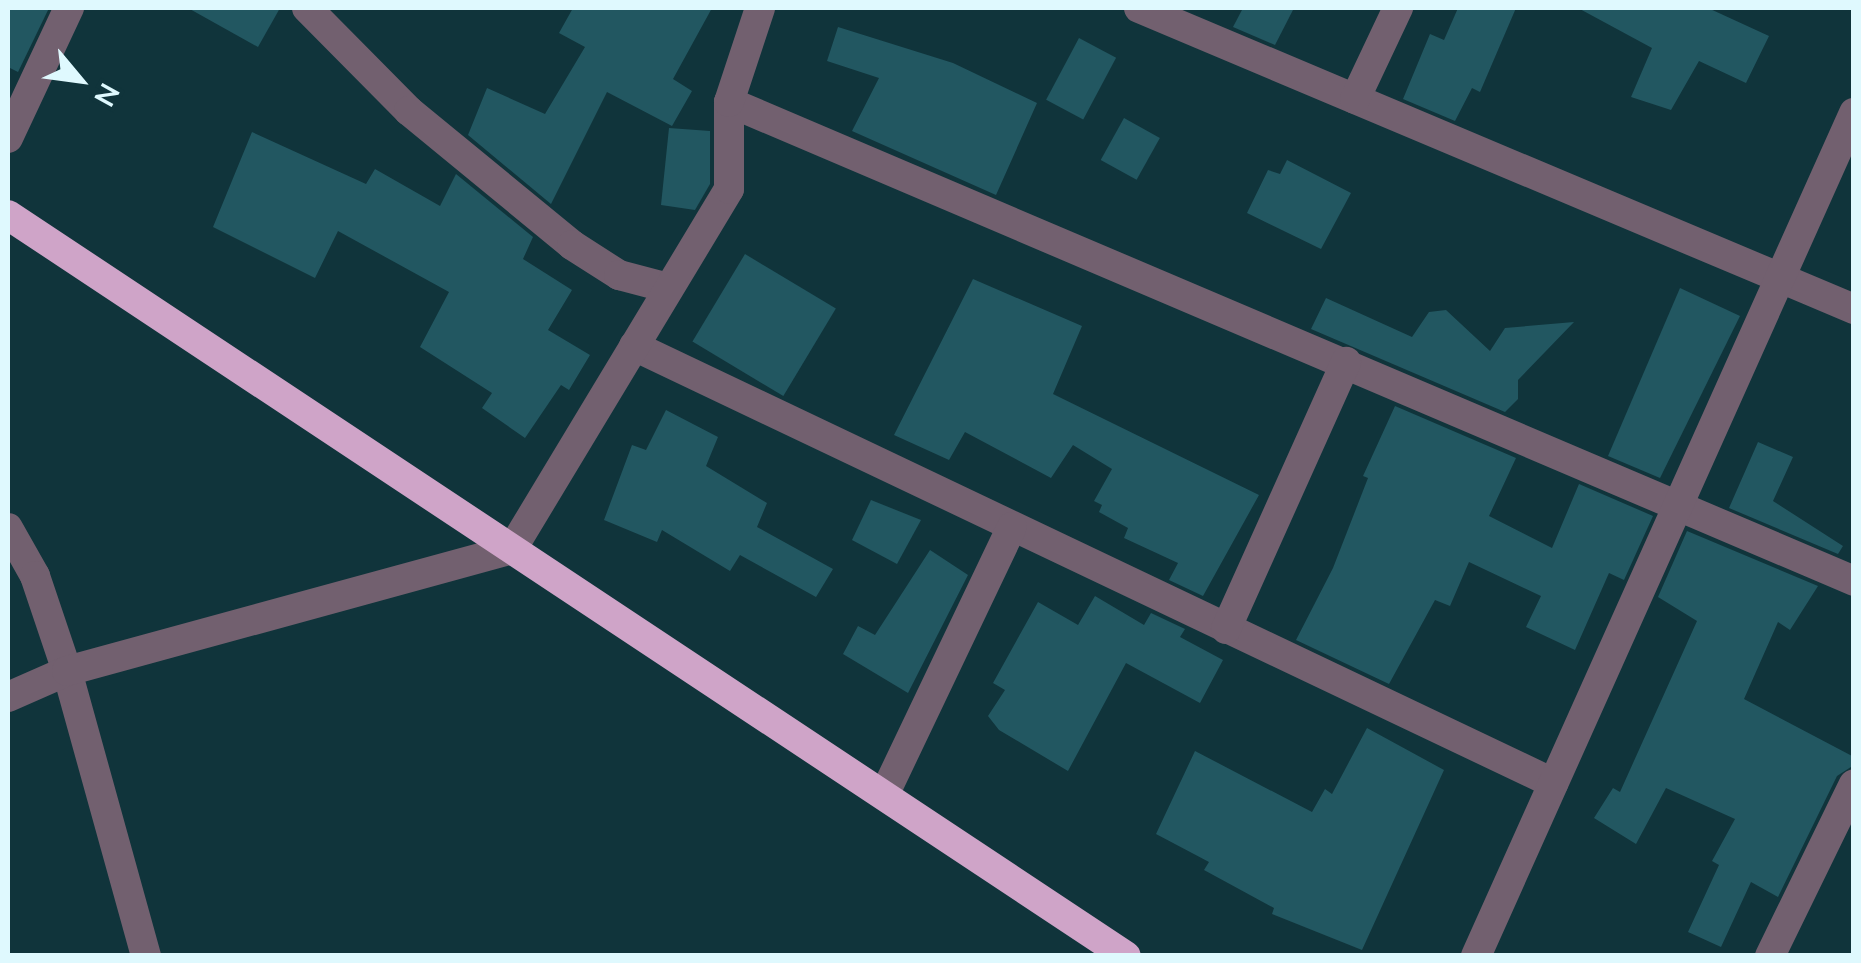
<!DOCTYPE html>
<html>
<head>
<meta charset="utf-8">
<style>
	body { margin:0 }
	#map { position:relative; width:1861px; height:963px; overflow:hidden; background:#10343b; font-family:"Nunito Sans",sans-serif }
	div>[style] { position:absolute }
	.building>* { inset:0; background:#225761; transform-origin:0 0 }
	.minor>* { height:30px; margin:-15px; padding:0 15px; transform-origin:15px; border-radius:15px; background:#72606f }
	.highway>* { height:30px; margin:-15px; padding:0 15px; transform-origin:15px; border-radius:15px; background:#cfa4c8 }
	span { translate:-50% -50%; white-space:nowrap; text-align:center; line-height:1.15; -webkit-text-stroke:9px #10343b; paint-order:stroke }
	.frame { position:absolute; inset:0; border:10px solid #dff9fe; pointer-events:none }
	.north { position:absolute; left:30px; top:30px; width:100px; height:100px; -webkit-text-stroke:8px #10343b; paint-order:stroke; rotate:119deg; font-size:28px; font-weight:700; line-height:40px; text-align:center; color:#dff9fe }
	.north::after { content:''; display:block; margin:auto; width:35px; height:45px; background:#dff9fe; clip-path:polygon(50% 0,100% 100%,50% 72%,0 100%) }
</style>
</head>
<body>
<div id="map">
	<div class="building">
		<i style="clip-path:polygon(8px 8px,49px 8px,18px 72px,8px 67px)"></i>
		<i style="clip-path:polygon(188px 8px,280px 8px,258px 47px)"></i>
		<i style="clip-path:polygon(573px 8px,712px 8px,673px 79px,692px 91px,672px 126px,607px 92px,551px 204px,468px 135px,487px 88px,545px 114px,585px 47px,559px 33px)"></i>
		<i style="clip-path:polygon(1243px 8px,1294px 8px,1275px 45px,1233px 27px)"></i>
		<i style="clip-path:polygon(1458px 8px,1516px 8px,1480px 92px,1472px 88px,1455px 121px,1403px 99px,1430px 34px,1444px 40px)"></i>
		<i style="clip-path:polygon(1578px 8px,1708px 8px,1769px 36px,1746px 83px,1699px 61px,1671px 110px,1631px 97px,1652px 48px)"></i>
		<i style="clip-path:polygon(838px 27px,953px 63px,1037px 103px,996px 195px,852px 131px,879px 78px,827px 61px)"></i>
		<i style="left:1079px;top:38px;width:42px;height:70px;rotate:28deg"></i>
		<i style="left:1124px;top:118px;width:41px;height:48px;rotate:29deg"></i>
		<i style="clip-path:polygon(669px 128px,710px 131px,710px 184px,695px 210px,661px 205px)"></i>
		<i style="clip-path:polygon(252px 132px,366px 184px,375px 169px,440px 206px,456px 174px,533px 237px,523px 259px,572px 290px,548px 330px,590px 355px,569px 390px,561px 385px,525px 438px,482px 408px,492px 393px,420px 347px,449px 292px,338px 231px,315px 278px,213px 227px)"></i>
		<i style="clip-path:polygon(1287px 160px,1351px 193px,1321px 249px,1247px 213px,1268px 170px,1280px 174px)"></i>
		<i style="left:745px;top:254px;width:106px;height:102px;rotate:31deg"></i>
		<i style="clip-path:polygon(973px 279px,1082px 326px,1053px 394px,1259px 495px,1203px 596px,1169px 580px,1178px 563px,1124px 538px,1128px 528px,1099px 512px,1102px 505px,1094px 501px,1112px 469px,1073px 445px,1051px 478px,965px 432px,949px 460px,894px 435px)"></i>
		<i style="clip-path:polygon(1680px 288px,1740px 316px,1660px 478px,1608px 456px)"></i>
		<i style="clip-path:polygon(1326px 298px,1412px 337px,1429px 312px,1446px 310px,1490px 351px,1505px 328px,1574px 322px,1518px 380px,1518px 399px,1505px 412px,1311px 329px)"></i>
		<i style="clip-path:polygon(1395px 406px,1516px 458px,1489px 516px,1552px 548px,1579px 484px,1653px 516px,1624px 580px,1609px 573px,1575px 650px,1526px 627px,1541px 596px,1469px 562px,1450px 606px,1435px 600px,1389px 684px,1296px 640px,1333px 568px,1368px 478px,1363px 476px)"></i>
		<i style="clip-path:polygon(666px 410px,718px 437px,706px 466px,767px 503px,757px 527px,833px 569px,816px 597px,740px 555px,730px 571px,662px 530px,657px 542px,604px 520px,632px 445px,646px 450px)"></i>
		<i style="clip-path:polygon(1758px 442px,1793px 457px,1773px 501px,1843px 546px,1838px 554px,1729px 508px)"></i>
		<i style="clip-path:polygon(871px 500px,921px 520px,897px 564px,852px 540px)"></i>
		<i style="clip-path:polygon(1687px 531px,1818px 586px,1790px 630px,1778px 622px,1744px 699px,1854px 757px,1854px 765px,1837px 776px,1778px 897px,1751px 882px,1721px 947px,1688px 932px,1719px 865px,1712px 861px,1735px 819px,1666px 788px,1636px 844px,1594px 818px,1613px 788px,1620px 792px,1697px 621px,1658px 597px)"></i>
		<i style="clip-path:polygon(930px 550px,968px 575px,908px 693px,843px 654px,858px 626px,875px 635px)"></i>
		<i style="clip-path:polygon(1095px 596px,1144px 625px,1151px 613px,1185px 629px,1180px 637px,1223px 660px,1200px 703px,1126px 663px,1068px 771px,999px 730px,988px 716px,1005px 690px,993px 683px,1038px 602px,1078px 625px)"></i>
		<i style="clip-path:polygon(1367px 728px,1444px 770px,1362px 950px,1272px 914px,1274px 908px,1204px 870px,1209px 862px,1156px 834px,1195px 751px,1312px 812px,1325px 789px,1332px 794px)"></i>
	</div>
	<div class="minor">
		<i style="left:307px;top:8px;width:145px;rotate:45.3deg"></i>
		<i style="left:409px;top:111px;width:211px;rotate:39.4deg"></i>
		<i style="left:572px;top:245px;width:56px;rotate:32.6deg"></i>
		<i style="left:619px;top:275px;width:51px;rotate:14.9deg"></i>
		<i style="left:1139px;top:8px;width:776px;rotate:22.83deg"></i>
		<i style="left:1355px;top:99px;width:101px;rotate:-64.7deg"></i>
		<i style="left:729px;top:102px;width:1223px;rotate:23.06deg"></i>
		<i style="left:8px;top:138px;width:144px;rotate:-64.9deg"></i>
		<i style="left:634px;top:346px;width:1018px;rotate:25.43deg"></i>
		<i style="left:8px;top:528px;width:55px;rotate:60.6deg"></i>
		<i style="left:35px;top:576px;width:100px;rotate:71.4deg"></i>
		<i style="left:67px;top:671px;width:296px;rotate:74.5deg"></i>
		<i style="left:1226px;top:629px;width:293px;rotate:-65.8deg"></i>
		<i style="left:8px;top:697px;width:64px;rotate:-23.8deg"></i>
		<i style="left:67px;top:671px;width:461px;rotate:-15.3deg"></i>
		<i style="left:512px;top:549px;width:420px;rotate:-58.9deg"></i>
		<i style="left:729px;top:189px;width:87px;rotate:-90deg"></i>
		<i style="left:729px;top:102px;width:99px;rotate:-71.7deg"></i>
		<i style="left:884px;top:795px;width:297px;rotate:-64.5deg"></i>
		<i style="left:1476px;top:956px;width:924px;rotate:-65.85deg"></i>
		<i style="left:1770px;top:956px;width:191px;rotate:-64deg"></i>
	</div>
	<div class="highway">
		<i style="left:8px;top:215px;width:1341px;rotate:33.54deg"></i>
	</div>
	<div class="frame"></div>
	<div class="north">N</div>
</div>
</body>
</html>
